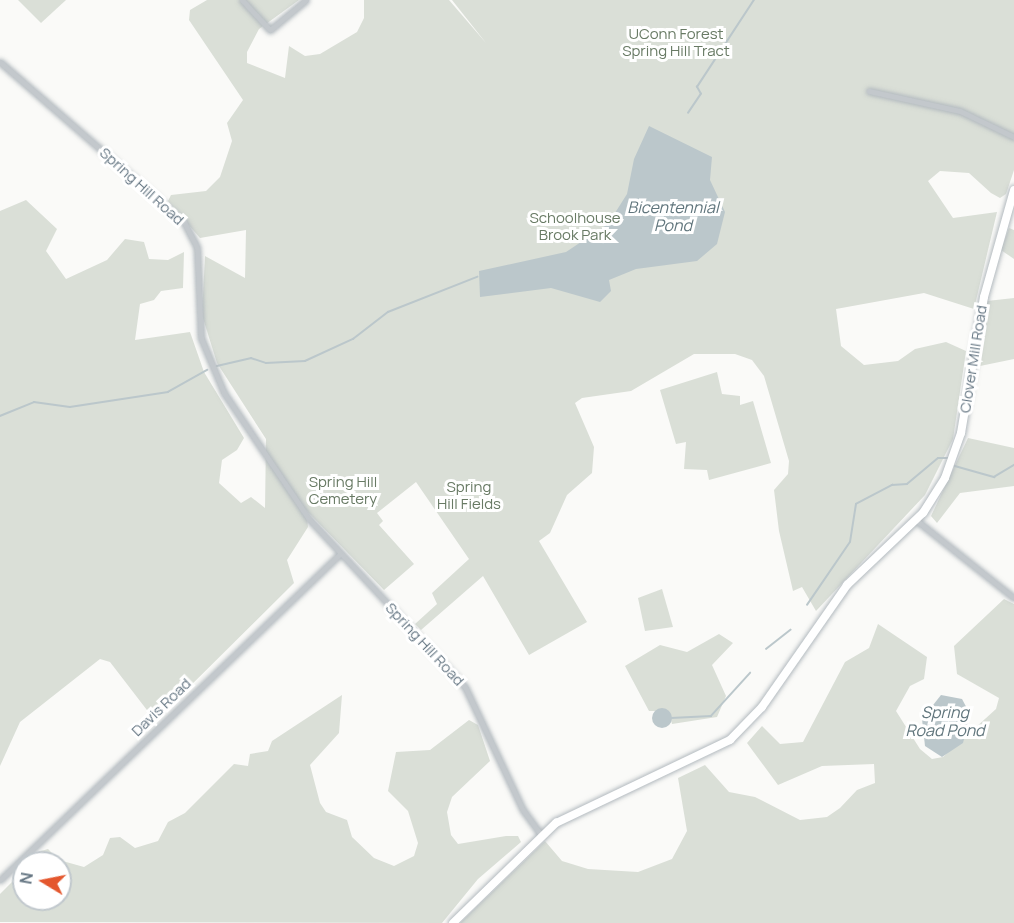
<!DOCTYPE html>
<html>
<head>
<meta charset="utf-8">
<style>
	body { margin:0 }
	#map { position:relative; width:1014px; height:923px; overflow:hidden; background:#fafaf8; font-family:Manrope,sans-serif }
	div>[style] { position:absolute }
	.green>* { inset:0; background:#dadfd7 }
	.water>* { inset:0; background:#bbc7cb }
	.round { border-radius:50% }
	.stream>* { height:1.5px; margin:-0.75px; padding:0 0.75px; transform-origin:0.75px; border-radius:0.75px; background:#bbc7cb }
	.roads { filter:drop-shadow(0 0 2px #b3babf) drop-shadow(0 0 2px #b3babf) }
	.street>* { height:5px; margin:-2.5px; padding:0 2.5px; transform-origin:2.5px; border-radius:2.5px; background:#c3c8cc }
	.secondary>* { height:8px; margin:-4px; padding:0 4px; transform-origin:4px; border-radius:4px; background:#fff }
	span { translate:-50% -50%; white-space:nowrap; text-align:center; line-height:1.15; -webkit-text-stroke:6px #fff; paint-order:stroke }
	.park-label { font-size:15px; color:#687a64 }
	.street-label { font-size:15px; color:#657683 }
	.water-label { font-size:16px; color:#60757c; font-style:italic }
	.north { position:absolute; left:12px; top:851px; width:60px; height:60px; box-sizing:border-box; background:#fff; border:2px solid #c1c8cd; border-radius:50%; rotate:280deg; font-size:16px; font-weight:700; line-height:24px; text-align:center; color:#657683 }
	.north::after { content:''; display:block; margin:auto; width:21px; height:27px; background:#e4572e; clip-path:polygon(50% 0,100% 100%,50% 72%,0 100%) }
</style>
</head>
<body>
<div id="map">
	<div class="green">
		<i style="clip-path:polygon(18px 0,66px 0,41px 23px)"></i>
		<i style="clip-path:polygon(207px 0,299px 0,259px 29px,247px 52px,247px 63px,285px 78px,289px 46px,305px 56px,320px 54px,357px 32px,364px 18px,364px 0,449px 0,486px 43px,452px 0,1014px 0,1014px 170px,1006px 194px,1000px 198px,991px 193px,969px 173px,940px 171px,928px 181px,953px 218px,997px 212px,974px 309px,924px 293px,836px 309px,841px 346px,864px 365px,898px 361px,915px 349px,946px 342px,966px 351px,953px 439px,925px 495px,816px 611px,802px 587px,793px 591px,779px 531px,774px 490px,788px 474px,789px 461px,764px 376px,752px 360px,735px 354px,694px 354px,631px 391px,582px 398px,575px 403px,594px 447px,592px 473px,567px 495px,550px 533px,539px 541px,587px 622px,529px 655px,483px 576px,421px 630px,415px 624px,437px 604px,432px 593px,469px 559px,416px 482px,377px 513px,383px 521px,379px 525px,414px 564px,384px 590px,306px 510px,308px 527px,287px 560px,294px 583px,175px 701px,150px 714px,110px 662px,100px 659px,20px 722px,0 766px,0 211px,26px 200px,57px 229px,46px 251px,66px 279px,107px 260px,125px 239px,144px 242px,149px 259px,168px 260px,184px 252px,183px 288px,161px 291px,154px 300px,140px 304px,135px 340px,190px 332px,204px 372px,244px 438px,237px 450px,222px 460px,219px 483px,241px 503px,251px 497px,265px 508px,266px 439px,217px 363px,202px 315px,205px 256px,245px 278px,246px 230px,200px 238px,168px 201px,171px 195px,206px 191px,220px 177px,232px 141px,227px 123px,243px 100px,189px 20px,190px 10px)"></i>
		<i style="clip-path:polygon(1009px 228px,1014px 230px,1014px 259px,1001px 250px)"></i>
		<i style="clip-path:polygon(1014px 298px,1014px 359px,980px 366px,987px 301px)"></i>
		<i style="clip-path:polygon(717px 372px,722px 394px,740px 396px,740px 405px,753px 401px,771px 463px,709px 480px,707px 470px,684px 469px,686px 442px,676px 444px,660px 390px)"></i>
		<i style="clip-path:polygon(968px 438px,1014px 448px,1014px 486px,960px 493px,937px 523px,931px 516px)"></i>
		<i style="clip-path:polygon(662px 589px,673px 627px,645px 631px,638px 598px)"></i>
		<i style="clip-path:polygon(1004px 599px,1014px 604px,1014px 923px,460px 923px,545px 841px,562px 861px,588px 869px,638px 872px,672px 859px,687px 831px,678px 778px,705px 765px,729px 792px,755px 797px,800px 820px,827px 817px,840px 808px,857px 790px,875px 783px,874px 764px,822px 766px,778px 785px,747px 743px,762px 726px,780px 744px,803px 742px,845px 662px,869px 648px,878px 624px,927px 657px,924px 679px,910px 686px,896px 711px,920px 749px,932px 759px,943px 757px,996px 709px,999px 698px,957px 674px,954px 646px)"></i>
		<i style="clip-path:polygon(719px 634px,733px 643px,712px 665px,726px 696px,717px 717px,672px 724px,669px 711px,649px 711px,625px 666px,660px 645px,687px 652px)"></i>
		<i style="clip-path:polygon(342px 695px,339px 733px,310px 765px,320px 803px,326px 812px,347px 820px,352px 837px,374px 858px,394px 866px,414px 856px,418px 843px,408px 811px,388px 791px,396px 752px,430px 750px,469px 720px,478px 725px,490px 761px,452px 797px,447px 812px,451px 835px,458px 844px,506px 836px,518px 836px,521px 842px,478px 879px,442px 923px,0 922px,0 894px,24px 870px,24px 899px,60px 899px,60px 863px,30px 863px,41px 851px,48px 849px,59px 860px,84px 867px,103px 855px,110px 838px,120px 837px,135px 848px,158px 841px,168px 822px,185px 813px,234px 764px,248px 766px,250px 754px,268px 751px,272px 741px)"></i>
	</div>
	<div class="water">
		<i style="clip-path:polygon(649px 126px,712px 157px,710px 180px,725px 212px,717px 244px,697px 261px,636px 269px,609px 280px,611px 291px,600px 302px,551px 288px,480px 297px,479px 271px,566px 252px,608px 224px,627px 194px,634px 159px)"></i>
		<i style="clip-path:polygon(941px 695px,962px 699px,970px 714px,963px 743px,942px 757px,925px 746px,922px 719px)"></i>
		<i class="round" style="left:652px;top:708px;width:20px;height:20px"></i>
	</div>
	<div class="stream">
		<i style="left:688px;top:113px;width:23px;rotate:-56deg"></i>
		<i style="left:701px;top:94px;width:8px;rotate:-120deg"></i>
		<i style="left:697px;top:87px;width:104px;rotate:-56.8deg"></i>
		<i style="left:217px;top:366px;width:35px;rotate:-13deg"></i>
		<i style="left:251px;top:358px;width:16px;rotate:18deg"></i>
		<i style="left:266px;top:363px;width:39px;rotate:-3deg"></i>
		<i style="left:305px;top:361px;width:53px;rotate:-24.6deg"></i>
		<i style="left:353px;top:339px;width:44px;rotate:-37.6deg"></i>
		<i style="left:388px;top:312px;width:96px;rotate:-21.5deg"></i>
		<i style="left:0;top:416px;width:37px;rotate:-22deg"></i>
		<i style="left:34px;top:402px;width:36px;rotate:8deg"></i>
		<i style="left:70px;top:407px;width:99px;rotate:-8.7deg"></i>
		<i style="left:168px;top:392px;width:45px;rotate:-29.4deg"></i>
		<i style="left:955px;top:466px;width:41px;rotate:15.8deg"></i>
		<i style="left:994px;top:477px;width:23px;rotate:-31deg"></i>
		<i style="left:807px;top:605px;width:76px;rotate:-55.7deg"></i>
		<i style="left:850px;top:542px;width:38px;rotate:-81deg"></i>
		<i style="left:856px;top:504px;width:41px;rotate:-27.8deg"></i>
		<i style="left:892px;top:485px;width:15px;rotate:-4deg"></i>
		<i style="left:907px;top:484px;width:40px;rotate:-40deg"></i>
		<i style="left:938px;top:458px;width:10px"></i>
		<i style="left:766px;top:649px;width:31px;rotate:-38deg"></i>
		<i style="left:671px;top:718px;width:40px;rotate:-2.9deg"></i>
		<i style="left:711px;top:716px;width:58px;rotate:-47.8deg"></i>
	</div>
	<div class="roads">
		<div class="street">
			<i style="left:242px;top:0;width:41px;rotate:47deg"></i>
			<i style="left:270px;top:30px;width:47px;rotate:-39.8deg"></i>
			<i style="left:0;top:62px;width:244px;rotate:41deg"></i>
			<i style="left:184px;top:222px;width:29px;rotate:63deg"></i>
			<i style="left:197px;top:248px;width:90px;rotate:87.5deg"></i>
			<i style="left:201px;top:338px;width:60px;rotate:67.3deg"></i>
			<i style="left:224px;top:393px;width:152px;rotate:56deg"></i>
			<i style="left:309px;top:519px;width:229px;rotate:47.1deg"></i>
			<i style="left:465px;top:687px;width:136px;rotate:64.8deg"></i>
			<i style="left:523px;top:810px;width:32px;rotate:54deg"></i>
			<i style="left:869px;top:91px;width:93px;rotate:12.4deg"></i>
			<i style="left:960px;top:111px;width:60px;rotate:25.7deg"></i>
			<i style="left:916px;top:520px;width:125px;rotate:38.5deg"></i>
			<i style="left:0;top:880px;width:471px;rotate:-43.8deg"></i>
		</div>
		<div class="secondary">
			<i style="left:453px;top:923px;width:144px;rotate:-44.2deg"></i>
			<i style="left:556px;top:823px;width:193px;rotate:-25.5deg"></i>
			<i style="left:730px;top:740px;width:46px;rotate:-45.9deg"></i>
			<i style="left:762px;top:707px;width:149px;rotate:-55.1deg"></i>
			<i style="left:847px;top:585px;width:105px;rotate:-43.5deg"></i>
			<i style="left:923px;top:513px;width:41px;rotate:-57.8deg"></i>
			<i style="left:945px;top:478px;width:48px;rotate:-70.4deg"></i>
			<i style="left:961px;top:433px;width:138px;rotate:-80.4deg"></i>
			<i style="left:984px;top:297px;width:111px;rotate:-74.3deg"></i>
		</div>
	</div>
	<div class="park-label">
		<span style="left:676px;top:42px">UConn Forest<br>Spring Hill Tract</span>
		<span style="left:575px;top:226px">Schoolhouse<br>Brook Park</span>
		<span style="left:343px;top:490px">Spring Hill<br>Cemetery</span>
		<span style="left:469px;top:495px">Spring<br>Hill Fields</span>
	</div>
	<div class="street-label">
		<span style="left:142px;top:186px;rotate:42deg">Spring Hill Road</span>
		<span style="left:973px;top:359px;rotate:-81deg">Clover Mill Road</span>
		<span style="left:425px;top:644px;rotate:47deg">Spring Hill Road</span>
		<span style="left:161px;top:707px;rotate:-44deg">Davis Road</span>
	</div>
	<div class="water-label">
		<span style="left:673px;top:216px">Bicentennial<br>Pond</span>
		<span style="left:945px;top:721px">Spring<br>Road Pond</span>
	</div>
	<div class="north">N</div>
</div>
</body>
</html>
